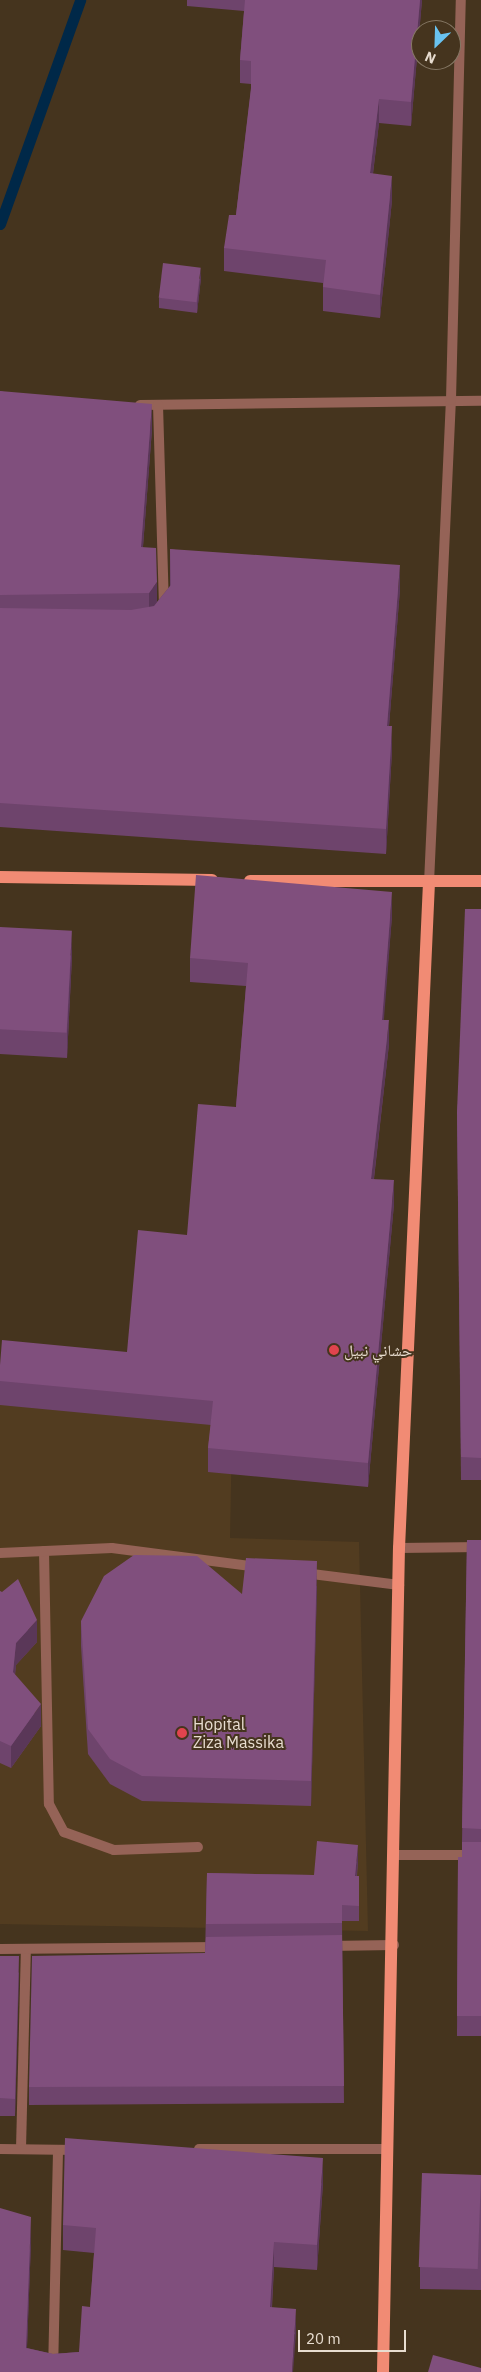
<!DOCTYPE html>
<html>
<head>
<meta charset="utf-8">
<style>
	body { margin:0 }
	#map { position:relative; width:481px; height:2372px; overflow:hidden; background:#45341e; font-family:"IBM Plex Sans","Noto Naskh Arabic",sans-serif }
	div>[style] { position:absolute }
	.built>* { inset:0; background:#523c20 }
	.stream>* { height:11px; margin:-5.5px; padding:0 5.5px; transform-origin:5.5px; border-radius:5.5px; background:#002848 }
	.service>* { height:10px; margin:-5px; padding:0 5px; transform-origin:5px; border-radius:5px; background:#956357 }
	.minor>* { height:10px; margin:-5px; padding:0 5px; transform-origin:5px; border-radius:5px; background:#956357 }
	.primary>* { height:12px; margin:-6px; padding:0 6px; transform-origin:6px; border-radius:6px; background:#f18b74 }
	.wall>* { inset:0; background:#6e446c }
	.shaded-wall>* { inset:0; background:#5a3758 }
	.building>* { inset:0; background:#804f7d; transform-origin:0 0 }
	.dots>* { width:14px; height:14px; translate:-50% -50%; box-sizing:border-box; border:2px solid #45341e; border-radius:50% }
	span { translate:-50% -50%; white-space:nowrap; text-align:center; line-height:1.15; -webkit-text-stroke:4px #45341e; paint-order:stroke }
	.poi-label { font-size:16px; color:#e8ddd0 }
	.left { translate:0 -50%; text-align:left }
	.north { position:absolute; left:411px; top:20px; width:50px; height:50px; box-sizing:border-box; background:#45341e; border:1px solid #867865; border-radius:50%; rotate:204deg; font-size:14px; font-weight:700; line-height:20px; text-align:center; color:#e8ddd0 }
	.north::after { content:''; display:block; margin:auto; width:18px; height:22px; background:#69c3f1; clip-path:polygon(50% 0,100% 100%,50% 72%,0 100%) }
	.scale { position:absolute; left:298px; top:2330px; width:108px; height:22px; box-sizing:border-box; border:2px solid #e8ddd0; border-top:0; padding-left:6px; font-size:15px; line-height:18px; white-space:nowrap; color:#e8ddd0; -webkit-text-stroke:4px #45341e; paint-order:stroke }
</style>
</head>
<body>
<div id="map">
	<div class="built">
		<i style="clip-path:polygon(233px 1383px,230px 1538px,359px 1542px,368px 1931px,0 1924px,0 1387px)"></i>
	</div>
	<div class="stream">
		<i style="left:0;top:224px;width:238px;rotate:-70.3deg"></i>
	</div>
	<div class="service">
		<i style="left:44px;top:1551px;width:253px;rotate:88.9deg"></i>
		<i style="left:49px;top:1804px;width:32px;rotate:62deg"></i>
		<i style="left:64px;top:1832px;width:53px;rotate:19.8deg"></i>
		<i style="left:114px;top:1850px;width:84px;rotate:-2deg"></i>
		<i style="left:0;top:1553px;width:112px;rotate:-2.6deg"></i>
		<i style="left:112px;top:1548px;width:147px;rotate:7.4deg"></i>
		<i style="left:304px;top:1573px;width:96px;rotate:7.2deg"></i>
		<i style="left:21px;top:2149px;width:200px;rotate:-88.6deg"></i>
	</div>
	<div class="minor">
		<i style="left:140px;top:405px;width:341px;rotate:-0.7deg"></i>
		<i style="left:158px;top:405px;width:202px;rotate:88.3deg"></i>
		<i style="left:429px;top:883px;width:484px;rotate:-87.4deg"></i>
		<i style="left:451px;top:400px;width:400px;rotate:-88.6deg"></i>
		<i style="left:399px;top:1548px;width:82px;rotate:-0.7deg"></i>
		<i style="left:396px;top:1855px;width:85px"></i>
		<i style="left:328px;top:1946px;width:66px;rotate:-0.9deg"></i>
		<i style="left:0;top:1949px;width:219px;rotate:-0.5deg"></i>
		<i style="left:0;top:2149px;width:77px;rotate:0.7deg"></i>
		<i style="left:199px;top:2149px;width:189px"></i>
		<i style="left:53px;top:2372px;width:222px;rotate:-88.7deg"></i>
	</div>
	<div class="primary">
		<i style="left:0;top:877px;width:212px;rotate:0.8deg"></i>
		<i style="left:250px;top:881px;width:231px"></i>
		<i style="left:383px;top:2372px;width:824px;rotate:-88.89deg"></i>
		<i style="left:399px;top:1548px;width:666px;rotate:-87.42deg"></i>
	</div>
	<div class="wall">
		<i style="clip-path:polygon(187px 0,422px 0,411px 126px,379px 123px,373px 174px,392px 200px,380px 318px,323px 311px,323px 283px,224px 271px,224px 248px,236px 215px,251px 90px,251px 84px,240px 83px,240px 60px,244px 11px,187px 6px)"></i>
		<i style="clip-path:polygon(201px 278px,197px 313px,159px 308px,159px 298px)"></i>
		<i style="clip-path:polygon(0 391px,152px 429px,143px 547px,157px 602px,170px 586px,170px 549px,400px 589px,389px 726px,392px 751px,386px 854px,0 827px)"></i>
		<i style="clip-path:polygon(481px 909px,481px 1480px,461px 1480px,457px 1112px)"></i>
		<i style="clip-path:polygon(392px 916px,383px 1020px,389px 1044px,374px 1179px,394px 1204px,368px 1487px,208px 1472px,208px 1448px,211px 1425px,0 1405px,0 1365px,127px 1352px,187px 1235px,236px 1107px,246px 986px,190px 982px,190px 958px)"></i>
		<i style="clip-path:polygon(0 927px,72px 956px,67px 1058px,0 1054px)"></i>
		<i style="clip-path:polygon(467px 1540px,481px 1540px,481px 2036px,457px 2036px,458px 1857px,462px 1857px,462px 1842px)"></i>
		<i style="clip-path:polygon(317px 1586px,311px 1806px,142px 1801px,110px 1784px,88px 1754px,81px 1646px,81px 1621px,242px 1594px)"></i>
		<i style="clip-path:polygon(0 1591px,37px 1642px,16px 1665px,15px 1675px,41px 1726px,11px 1768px,0 1763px)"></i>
		<i style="clip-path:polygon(358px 1861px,357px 1876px,359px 1876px,359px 1921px,342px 1921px,344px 2103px,29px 2105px,29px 2087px,205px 1953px,207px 1873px,314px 1875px)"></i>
		<i style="clip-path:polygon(0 1956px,19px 1973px,15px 2116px,0 2116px)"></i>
		<i style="clip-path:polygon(481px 2175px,481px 2290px,420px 2289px,420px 2267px)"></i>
		<i style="clip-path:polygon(323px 2183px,317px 2270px,274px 2267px,272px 2308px,296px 2334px,0 2372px,31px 2242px,27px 2348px,53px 2354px,79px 2352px,90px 2307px,94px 2253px,63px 2250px,63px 2225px)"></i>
	</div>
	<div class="shaded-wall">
		<i style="clip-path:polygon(420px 0,422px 0,411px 126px,411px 102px)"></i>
		<i style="clip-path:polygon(379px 99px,379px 123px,370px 197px,370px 173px)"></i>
		<i style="clip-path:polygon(392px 176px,392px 200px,380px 318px,380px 295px)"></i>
		<i style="clip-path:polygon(201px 268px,201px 278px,197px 313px,197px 304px)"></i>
		<i style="clip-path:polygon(152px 404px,152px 429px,141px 572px,141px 547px)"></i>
		<i style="clip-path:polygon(400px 565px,400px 589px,387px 751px,387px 726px)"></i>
		<i style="clip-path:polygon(157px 582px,157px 607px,149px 618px,149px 593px)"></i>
		<i style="clip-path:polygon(392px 726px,392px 751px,386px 854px,386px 829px)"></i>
		<i style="clip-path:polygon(392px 892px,392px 916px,382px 1044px,382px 1020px)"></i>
		<i style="clip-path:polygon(72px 931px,72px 956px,67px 1058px,67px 1033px)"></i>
		<i style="clip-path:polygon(389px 1020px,389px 1044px,371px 1203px,371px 1179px)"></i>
		<i style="clip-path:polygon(394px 1180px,394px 1204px,368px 1487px,368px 1463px)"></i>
		<i style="clip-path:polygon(317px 1561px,317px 1586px,311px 1806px,311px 1781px)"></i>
		<i style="clip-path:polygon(37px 1620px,37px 1642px,16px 1665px,13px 1694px,13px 1672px,16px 1643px)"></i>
		<i style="clip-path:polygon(41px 1704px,41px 1726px,11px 1768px,11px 1746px)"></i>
		<i style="clip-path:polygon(358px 1845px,358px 1861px,355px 1891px,355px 1876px)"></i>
		<i style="clip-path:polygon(19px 1956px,19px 1973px,15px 2116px,15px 2099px)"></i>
		<i style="clip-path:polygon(323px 2158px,323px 2183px,317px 2270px,317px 2245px)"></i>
		<i style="clip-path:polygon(31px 2217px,31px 2242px,26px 2372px,26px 2348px)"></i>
		<i style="clip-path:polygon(274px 2242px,274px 2267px,270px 2332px,270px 2307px)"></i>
		<i style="clip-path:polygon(296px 2309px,296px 2334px,293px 2372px,292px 2372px)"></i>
	</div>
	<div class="building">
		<i style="clip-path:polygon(245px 0,420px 0,411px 102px,379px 99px,370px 173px,392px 176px,380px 295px,323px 287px,326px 260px,224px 248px,229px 215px,236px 215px,251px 88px,251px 61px,240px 60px)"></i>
		<i style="left:163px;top:263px;width:38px;height:35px;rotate:7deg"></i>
		<i style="clip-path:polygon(0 391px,152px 404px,141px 547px,156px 548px,157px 582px,149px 593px,0 595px)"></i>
		<i style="clip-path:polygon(170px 549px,400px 565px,387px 726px,392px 726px,386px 829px,0 803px,0 608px,131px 610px,154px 606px,171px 585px)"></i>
		<i style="clip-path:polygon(196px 875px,392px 892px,382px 1020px,389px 1020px,371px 1179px,394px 1180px,368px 1463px,208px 1448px,213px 1401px,0 1381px,0 1365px,2px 1340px,127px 1352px,138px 1230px,187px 1235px,198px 1104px,236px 1107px,248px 963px,190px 958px)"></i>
		<i style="clip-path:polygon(465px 909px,481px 909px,481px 1458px,461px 1457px,457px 1112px)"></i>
		<i style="left:0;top:927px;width:72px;height:102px;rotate:3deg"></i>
		<i style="clip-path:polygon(467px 1540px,481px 1540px,481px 1829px,462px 1828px)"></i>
		<i style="clip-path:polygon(134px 1555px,197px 1556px,242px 1594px,246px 1558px,317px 1561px,311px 1781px,142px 1776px,110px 1759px,88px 1729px,81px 1621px,104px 1576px)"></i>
		<i style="clip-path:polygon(18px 1579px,37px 1620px,16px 1643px,13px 1672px,41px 1704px,11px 1746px,0 1741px,0 1591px,2px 1592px)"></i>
		<i style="clip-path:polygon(317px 1841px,358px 1845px,355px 1876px,359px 1876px,359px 1906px,342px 1905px,342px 1923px,206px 1924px,207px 1873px,314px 1875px)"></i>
		<i style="clip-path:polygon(462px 1842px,481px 1842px,481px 2016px,457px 2016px,458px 1857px,462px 1857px)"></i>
		<i style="clip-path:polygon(342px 1935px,344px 2086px,29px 2087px,32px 1956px,205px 1953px,206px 1937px)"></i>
		<i style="clip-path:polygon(0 1956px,19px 1956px,15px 2099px,0 2098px)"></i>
		<i style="clip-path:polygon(65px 2138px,323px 2158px,317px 2245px,274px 2242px,270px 2307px,296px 2309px,292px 2372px,0 2372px,0 2208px,31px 2217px,26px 2348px,53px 2354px,79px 2352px,82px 2306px,90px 2307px,96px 2228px,63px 2225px)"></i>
		<i style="left:422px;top:2173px;width:59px;height:94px;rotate:2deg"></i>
		<i style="clip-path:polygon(433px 2355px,481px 2368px,481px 2372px,428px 2372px)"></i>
	</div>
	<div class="dots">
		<i style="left:334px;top:1350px;background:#e0444e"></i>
		<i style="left:182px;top:1733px;background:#e0444e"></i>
	</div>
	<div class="poi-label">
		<span class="left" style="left:344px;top:1350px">حشاني نبيل</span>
		<span class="left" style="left:193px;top:1733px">Hopital<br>Ziza Massika</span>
	</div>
	<div class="north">N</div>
	<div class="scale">20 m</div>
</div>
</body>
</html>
